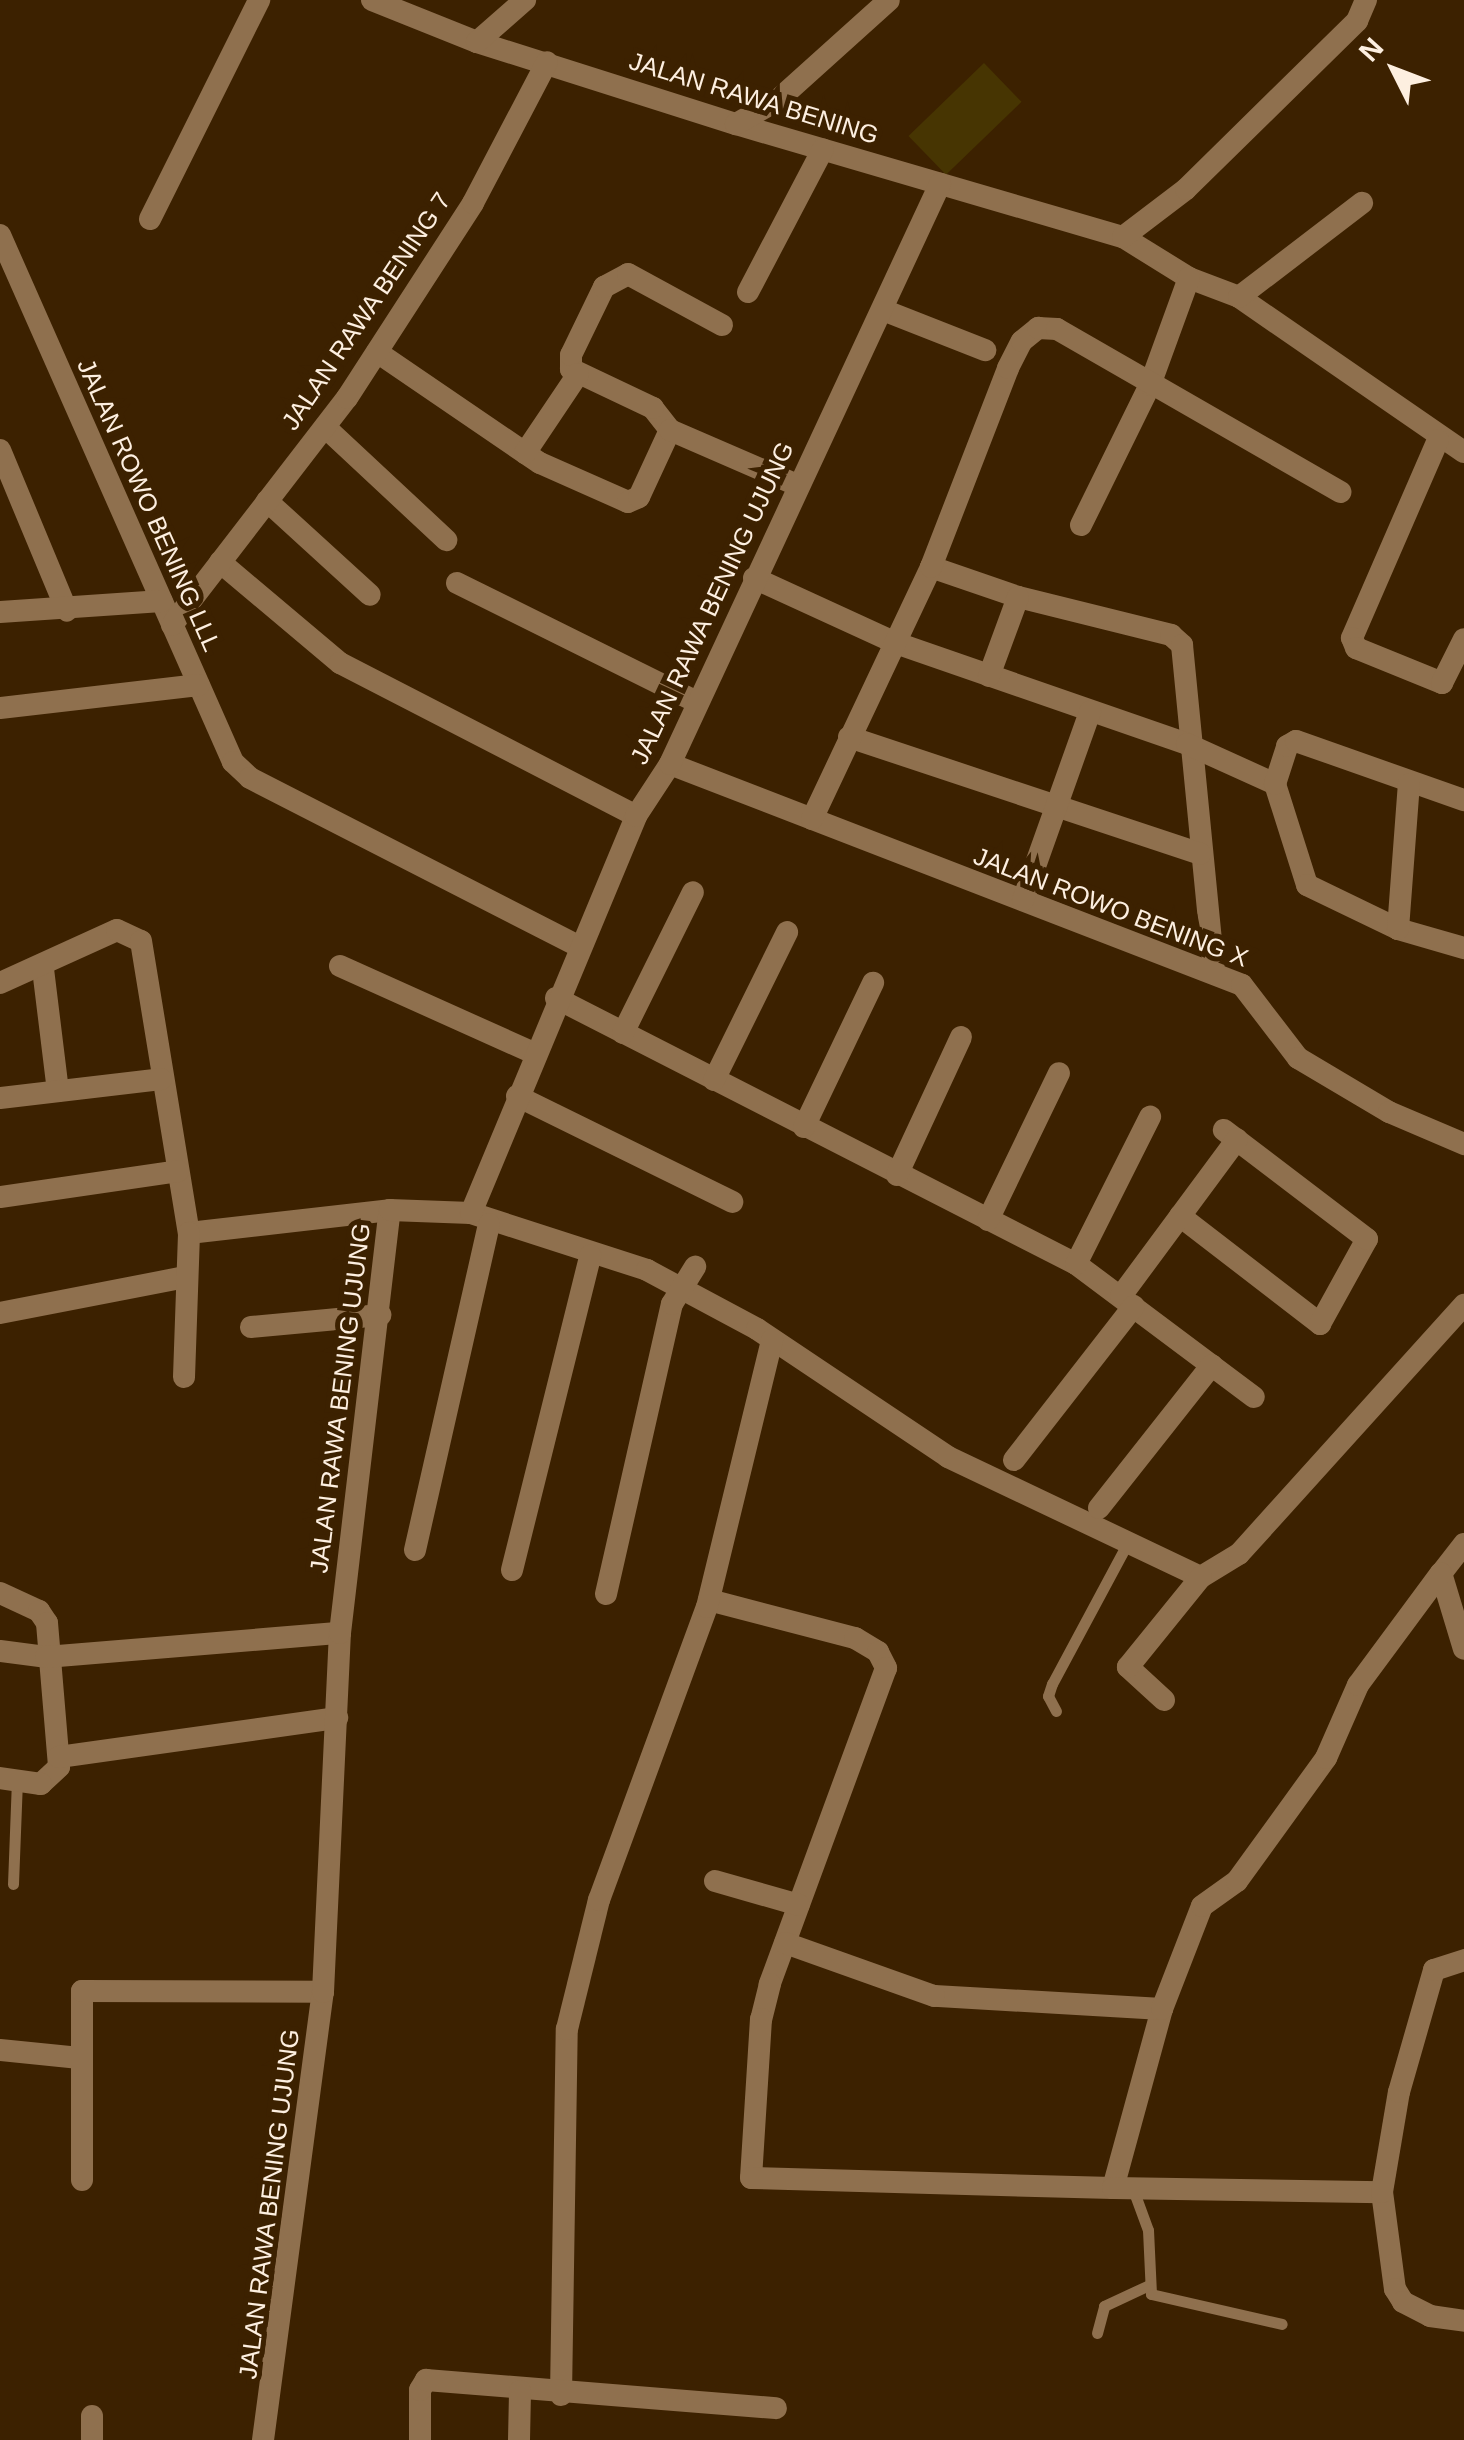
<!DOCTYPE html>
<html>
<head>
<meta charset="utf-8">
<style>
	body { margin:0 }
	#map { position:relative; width:1464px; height:2440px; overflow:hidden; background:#3c2100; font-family:Arial,sans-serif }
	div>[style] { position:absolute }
	.building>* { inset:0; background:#473502; transform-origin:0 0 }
	.lane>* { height:11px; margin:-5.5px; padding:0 5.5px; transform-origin:5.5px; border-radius:5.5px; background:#8f704e }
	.street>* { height:22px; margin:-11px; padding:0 11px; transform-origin:11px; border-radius:11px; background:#8f704e }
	span { translate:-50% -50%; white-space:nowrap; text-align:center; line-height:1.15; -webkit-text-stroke:10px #3c2100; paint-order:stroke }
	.street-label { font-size:25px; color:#fdefe0 }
	.north { position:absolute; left:1344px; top:20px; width:100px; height:100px; -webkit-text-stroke:8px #3c2100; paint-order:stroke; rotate:312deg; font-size:28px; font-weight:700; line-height:40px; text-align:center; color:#fdefe0 }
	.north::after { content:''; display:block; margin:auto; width:35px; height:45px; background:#fdefe0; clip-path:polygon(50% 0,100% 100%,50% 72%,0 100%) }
</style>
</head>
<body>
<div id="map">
	<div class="building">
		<i style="left:984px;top:63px;width:54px;height:105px;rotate:46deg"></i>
	</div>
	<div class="lane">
		<i style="left:1056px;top:1711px;width:17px;rotate:-118deg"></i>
		<i style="left:1048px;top:1696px;width:13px;rotate:-72deg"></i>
		<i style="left:1052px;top:1684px;width:157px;rotate:-61.8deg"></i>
		<i style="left:13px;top:1884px;width:103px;rotate:-87.8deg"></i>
		<i style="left:1134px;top:2192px;width:40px;rotate:69.8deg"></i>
		<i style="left:1148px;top:2230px;width:64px;rotate:87.3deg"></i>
		<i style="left:1151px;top:2294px;width:134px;rotate:12.9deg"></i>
		<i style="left:1097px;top:2333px;width:28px;rotate:-75deg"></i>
		<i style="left:1104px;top:2306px;width:50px;rotate:-25deg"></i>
	</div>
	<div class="street">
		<i style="left:372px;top:0;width:113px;rotate:21.8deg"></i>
		<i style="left:477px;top:42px;width:272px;rotate:17.6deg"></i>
		<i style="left:736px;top:124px;width:403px;rotate:16.3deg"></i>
		<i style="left:1123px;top:237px;width:78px;rotate:31.8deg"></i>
		<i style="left:1189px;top:278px;width:53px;rotate:20.8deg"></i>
		<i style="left:1239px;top:297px;width:273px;rotate:34.6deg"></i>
		<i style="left:477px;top:42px;width:64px;rotate:-41.2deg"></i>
		<i style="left:736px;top:124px;width:48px;rotate:-29.7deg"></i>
		<i style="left:778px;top:100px;width:149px;rotate:-42deg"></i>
		<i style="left:150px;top:219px;width:245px;rotate:-63.5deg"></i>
		<i style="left:0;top:235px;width:576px;rotate:66.15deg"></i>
		<i style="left:233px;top:762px;width:23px;rotate:43deg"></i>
		<i style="left:250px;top:778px;width:367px;rotate:27.1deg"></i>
		<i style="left:1123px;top:237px;width:79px;rotate:-37.3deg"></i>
		<i style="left:1186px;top:189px;width:240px;rotate:-44.5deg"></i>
		<i style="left:1357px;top:21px;width:23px;rotate:-67deg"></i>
		<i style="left:748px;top:292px;width:161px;rotate:-62.3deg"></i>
		<i style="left:1239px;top:297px;width:155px;rotate:-37.4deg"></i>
		<i style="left:883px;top:310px;width:110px;rotate:21.4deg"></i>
		<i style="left:377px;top:352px;width:197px;rotate:34.3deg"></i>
		<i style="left:540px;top:463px;width:96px;rotate:23.9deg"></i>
		<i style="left:628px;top:502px;width:12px;rotate:-24deg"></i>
		<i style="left:639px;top:497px;width:74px;rotate:-65.2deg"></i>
		<i style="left:670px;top:430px;width:28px;rotate:-128deg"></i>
		<i style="left:653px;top:408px;width:91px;rotate:-154.6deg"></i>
		<i style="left:571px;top:369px;width:14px;rotate:-90deg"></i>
		<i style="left:571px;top:355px;width:76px;rotate:-64.1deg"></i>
		<i style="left:604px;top:287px;width:27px;rotate:-28deg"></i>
		<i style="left:628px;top:274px;width:107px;rotate:28.5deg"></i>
		<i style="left:325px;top:427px;width:166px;rotate:43deg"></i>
		<i style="left:670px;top:430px;width:138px;rotate:23.4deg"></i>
		<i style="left:1438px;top:440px;width:216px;rotate:113.5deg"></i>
		<i style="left:1352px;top:638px;width:11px;rotate:68deg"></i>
		<i style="left:1356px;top:648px;width:93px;rotate:22.1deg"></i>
		<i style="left:1442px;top:683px;width:49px;rotate:-63.4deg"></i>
		<i style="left:0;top:450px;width:174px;rotate:67.4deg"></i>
		<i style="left:525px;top:453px;width:95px;rotate:-56.1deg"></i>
		<i style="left:267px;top:501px;width:139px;rotate:42.4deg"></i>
		<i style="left:1081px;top:525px;width:156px;rotate:-63.8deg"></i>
		<i style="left:1150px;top:385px;width:114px;rotate:-70deg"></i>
		<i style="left:220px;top:562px;width:157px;rotate:40.1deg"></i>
		<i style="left:340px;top:663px;width:333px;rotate:27.3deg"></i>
		<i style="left:931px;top:567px;width:92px;rotate:19deg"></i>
		<i style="left:1018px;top:597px;width:158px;rotate:13.9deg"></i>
		<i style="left:1171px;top:635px;width:15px;rotate:42deg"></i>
		<i style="left:1182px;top:645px;width:329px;rotate:84.4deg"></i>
		<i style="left:754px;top:578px;width:156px;rotate:24.6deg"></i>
		<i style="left:896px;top:643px;width:308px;rotate:19.1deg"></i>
		<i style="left:1187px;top:744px;width:97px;rotate:24.4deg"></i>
		<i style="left:1275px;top:784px;width:106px;rotate:72.4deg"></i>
		<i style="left:1307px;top:885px;width:101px;rotate:25.8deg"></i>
		<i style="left:1398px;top:929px;width:69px;rotate:16.1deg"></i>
		<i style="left:457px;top:583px;width:268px;rotate:26.4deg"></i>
		<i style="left:0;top:612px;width:162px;rotate:-3.9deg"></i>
		<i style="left:172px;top:625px;width:287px;rotate:-52.4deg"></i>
		<i style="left:347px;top:398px;width:232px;rotate:-57.1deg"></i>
		<i style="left:473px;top:203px;width:159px;rotate:-62.3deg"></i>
		<i style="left:989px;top:676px;width:84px;rotate:-69.8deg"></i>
		<i style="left:0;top:708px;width:200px;rotate:-6.6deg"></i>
		<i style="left:849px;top:737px;width:370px;rotate:18.4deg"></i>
		<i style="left:670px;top:764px;width:613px;rotate:21.12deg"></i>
		<i style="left:1242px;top:985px;width:92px;rotate:52.5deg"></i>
		<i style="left:1298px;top:1058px;width:106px;rotate:30.7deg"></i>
		<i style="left:1389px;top:1112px;width:82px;rotate:23.1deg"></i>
		<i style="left:1275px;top:784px;width:40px;rotate:-72deg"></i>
		<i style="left:1287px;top:746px;width:10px;rotate:-29deg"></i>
		<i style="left:1296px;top:741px;width:178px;rotate:19.4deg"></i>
		<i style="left:812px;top:819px;width:279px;rotate:-64.7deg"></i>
		<i style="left:931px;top:567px;width:213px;rotate:-68.8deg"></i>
		<i style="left:1008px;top:368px;width:30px;rotate:-63deg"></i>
		<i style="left:1022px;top:341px;width:21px;rotate:-39deg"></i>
		<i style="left:1038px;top:328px;width:19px;rotate:3deg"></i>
		<i style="left:1057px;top:329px;width:327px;rotate:29.9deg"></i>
		<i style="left:1023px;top:900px;width:200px;rotate:-70.4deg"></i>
		<i style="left:1398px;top:929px;width:145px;rotate:-85.7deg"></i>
		<i style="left:340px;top:966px;width:213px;rotate:24.2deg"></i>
		<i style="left:43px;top:969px;width:123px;rotate:83deg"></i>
		<i style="left:0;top:983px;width:128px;rotate:-24.4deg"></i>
		<i style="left:117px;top:930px;width:26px;rotate:25deg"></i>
		<i style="left:141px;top:941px;width:296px;rotate:80.7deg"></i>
		<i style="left:189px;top:1233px;width:202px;rotate:-6.5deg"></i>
		<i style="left:556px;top:998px;width:584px;rotate:27.09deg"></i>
		<i style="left:1076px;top:1264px;width:222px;rotate:36.8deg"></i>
		<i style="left:623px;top:1033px;width:157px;rotate:-63.6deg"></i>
		<i style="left:714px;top:1080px;width:165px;rotate:-63.7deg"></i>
		<i style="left:517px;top:1096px;width:240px;rotate:26.2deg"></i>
		<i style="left:0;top:1098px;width:162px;rotate:-6.7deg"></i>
		<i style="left:804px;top:1127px;width:160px;rotate:-64.4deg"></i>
		<i style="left:897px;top:1175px;width:152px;rotate:-65.1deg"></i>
		<i style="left:0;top:1197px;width:180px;rotate:-8.3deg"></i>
		<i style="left:471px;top:1213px;width:185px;rotate:17.9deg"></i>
		<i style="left:647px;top:1270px;width:125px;rotate:28.2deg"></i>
		<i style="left:757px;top:1329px;width:230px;rotate:33.8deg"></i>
		<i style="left:948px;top:1457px;width:280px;rotate:25.4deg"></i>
		<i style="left:1201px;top:1577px;width:44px;rotate:-31.2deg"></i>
		<i style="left:1239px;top:1554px;width:336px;rotate:-47.9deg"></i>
		<i style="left:1180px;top:1216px;width:177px;rotate:37.6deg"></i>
		<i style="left:1320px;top:1324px;width:97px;rotate:-61.1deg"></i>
		<i style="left:1367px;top:1239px;width:180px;rotate:-142.7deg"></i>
		<i style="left:988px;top:1220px;width:163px;rotate:-64.2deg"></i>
		<i style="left:1076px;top:1264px;width:165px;rotate:-63.3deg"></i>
		<i style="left:1121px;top:1296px;width:195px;rotate:-53.5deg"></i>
		<i style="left:0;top:1313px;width:188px;rotate:-11deg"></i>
		<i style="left:251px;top:1327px;width:130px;rotate:-5.3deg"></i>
		<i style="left:184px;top:1377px;width:144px;rotate:-88deg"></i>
		<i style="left:1014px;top:1460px;width:195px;rotate:-52.1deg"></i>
		<i style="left:1099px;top:1508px;width:182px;rotate:-51.7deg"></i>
		<i style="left:1464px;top:1544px;width:37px;rotate:128deg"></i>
		<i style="left:1441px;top:1573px;width:79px;rotate:73.2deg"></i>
		<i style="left:415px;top:1550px;width:334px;rotate:-77.2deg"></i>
		<i style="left:512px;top:1570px;width:324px;rotate:-76deg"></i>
		<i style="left:0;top:1593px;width:43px;rotate:24.8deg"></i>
		<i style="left:39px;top:1611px;width:14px;rotate:56deg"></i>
		<i style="left:47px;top:1623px;width:144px;rotate:85.2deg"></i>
		<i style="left:59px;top:1767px;width:25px;rotate:137deg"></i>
		<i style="left:41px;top:1784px;width:41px;rotate:-171.7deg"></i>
		<i style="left:606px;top:1594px;width:297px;rotate:-77.2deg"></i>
		<i style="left:672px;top:1304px;width:44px;rotate:-58.1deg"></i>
		<i style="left:709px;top:1600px;width:151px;rotate:14.6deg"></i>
		<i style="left:855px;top:1638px;width:27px;rotate:31deg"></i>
		<i style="left:878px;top:1652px;width:18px;rotate:63deg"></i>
		<i style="left:886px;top:1668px;width:337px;rotate:110.2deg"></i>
		<i style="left:770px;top:1984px;width:36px;rotate:104deg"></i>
		<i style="left:761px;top:2019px;width:159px;rotate:93.6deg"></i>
		<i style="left:751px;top:2178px;width:362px;rotate:1.6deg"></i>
		<i style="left:1113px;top:2188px;width:186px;rotate:-74.7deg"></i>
		<i style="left:1162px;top:2009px;width:228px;rotate:-176.7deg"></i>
		<i style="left:934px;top:1996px;width:158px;rotate:-160.4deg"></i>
		<i style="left:0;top:1651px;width:46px;rotate:7.4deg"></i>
		<i style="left:46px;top:1657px;width:295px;rotate:-4.7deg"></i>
		<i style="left:1164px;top:1700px;width:49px;rotate:-137.5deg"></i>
		<i style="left:1128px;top:1667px;width:116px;rotate:-51deg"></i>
		<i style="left:59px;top:1757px;width:281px;rotate:-8deg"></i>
		<i style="left:715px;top:1881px;width:87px;rotate:15.9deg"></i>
		<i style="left:1162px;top:2009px;width:110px;rotate:-68.8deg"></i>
		<i style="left:1202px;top:1906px;width:43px;rotate:-35.5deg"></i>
		<i style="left:1237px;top:1881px;width:152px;rotate:-54.1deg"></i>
		<i style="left:1326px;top:1758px;width:80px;rotate:-66.3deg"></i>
		<i style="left:1358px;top:1685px;width:139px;rotate:-53.5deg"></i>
		<i style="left:0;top:2050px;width:80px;rotate:5.7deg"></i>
		<i style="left:82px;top:2180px;width:189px;rotate:-90deg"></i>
		<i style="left:82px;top:1991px;width:241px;rotate:0.2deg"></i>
		<i style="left:1113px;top:2188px;width:269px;rotate:0.9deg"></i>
		<i style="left:1382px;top:2192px;width:98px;rotate:82.4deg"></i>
		<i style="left:1395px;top:2289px;width:15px;rotate:58deg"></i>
		<i style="left:1403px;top:2302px;width:30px;rotate:27deg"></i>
		<i style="left:1430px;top:2316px;width:34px;rotate:8deg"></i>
		<i style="left:1382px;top:2192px;width:101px;rotate:-80.4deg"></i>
		<i style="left:1399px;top:2092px;width:127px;rotate:-74deg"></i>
		<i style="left:1434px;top:1970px;width:32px;rotate:-18deg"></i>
		<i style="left:561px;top:2395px;width:366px;rotate:-89.1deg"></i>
		<i style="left:567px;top:2029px;width:133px;rotate:-76.1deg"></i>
		<i style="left:599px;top:1900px;width:312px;rotate:-69.8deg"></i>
		<i style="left:707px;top:1607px;width:275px;rotate:-76.3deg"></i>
		<i style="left:92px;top:2416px;width:24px;rotate:90deg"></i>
		<i style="left:263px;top:2440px;width:452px;rotate:-82.4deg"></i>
		<i style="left:323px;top:1992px;width:359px;rotate:-87.3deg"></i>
		<i style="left:340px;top:1633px;width:426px;rotate:-83.3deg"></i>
		<i style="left:390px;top:1210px;width:81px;rotate:2.1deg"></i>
		<i style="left:471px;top:1213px;width:430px;rotate:-67.4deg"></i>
		<i style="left:636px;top:816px;width:62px;rotate:-56.8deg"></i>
		<i style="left:670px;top:764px;width:640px;rotate:-65.04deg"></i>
		<i style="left:420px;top:2440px;width:50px;rotate:-90deg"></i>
		<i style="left:420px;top:2390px;width:12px;rotate:-59deg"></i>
		<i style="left:426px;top:2380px;width:351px;rotate:4.6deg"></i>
		<i style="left:519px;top:2440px;width:49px;rotate:-88.8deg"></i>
	</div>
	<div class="street-label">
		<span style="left:754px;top:98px;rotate:17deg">JALAN RAWA BENING</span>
		<span style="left:366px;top:311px;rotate:-56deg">JALAN RAWA BENING 7</span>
		<span style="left:149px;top:505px;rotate:66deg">JALAN ROWO BENING LLL</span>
		<span style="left:712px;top:603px;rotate:-65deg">JALAN RAWA BENING UJUNG</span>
		<span style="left:1111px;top:907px;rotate:21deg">JALAN ROWO BENING X</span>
		<span style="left:340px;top:1398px;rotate:-83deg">JALAN RAWA BENING UJUNG</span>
		<span style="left:269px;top:2204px;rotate:-83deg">JALAN RAWA BENING UJUNG</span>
	</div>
	<div class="north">N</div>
</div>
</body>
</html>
